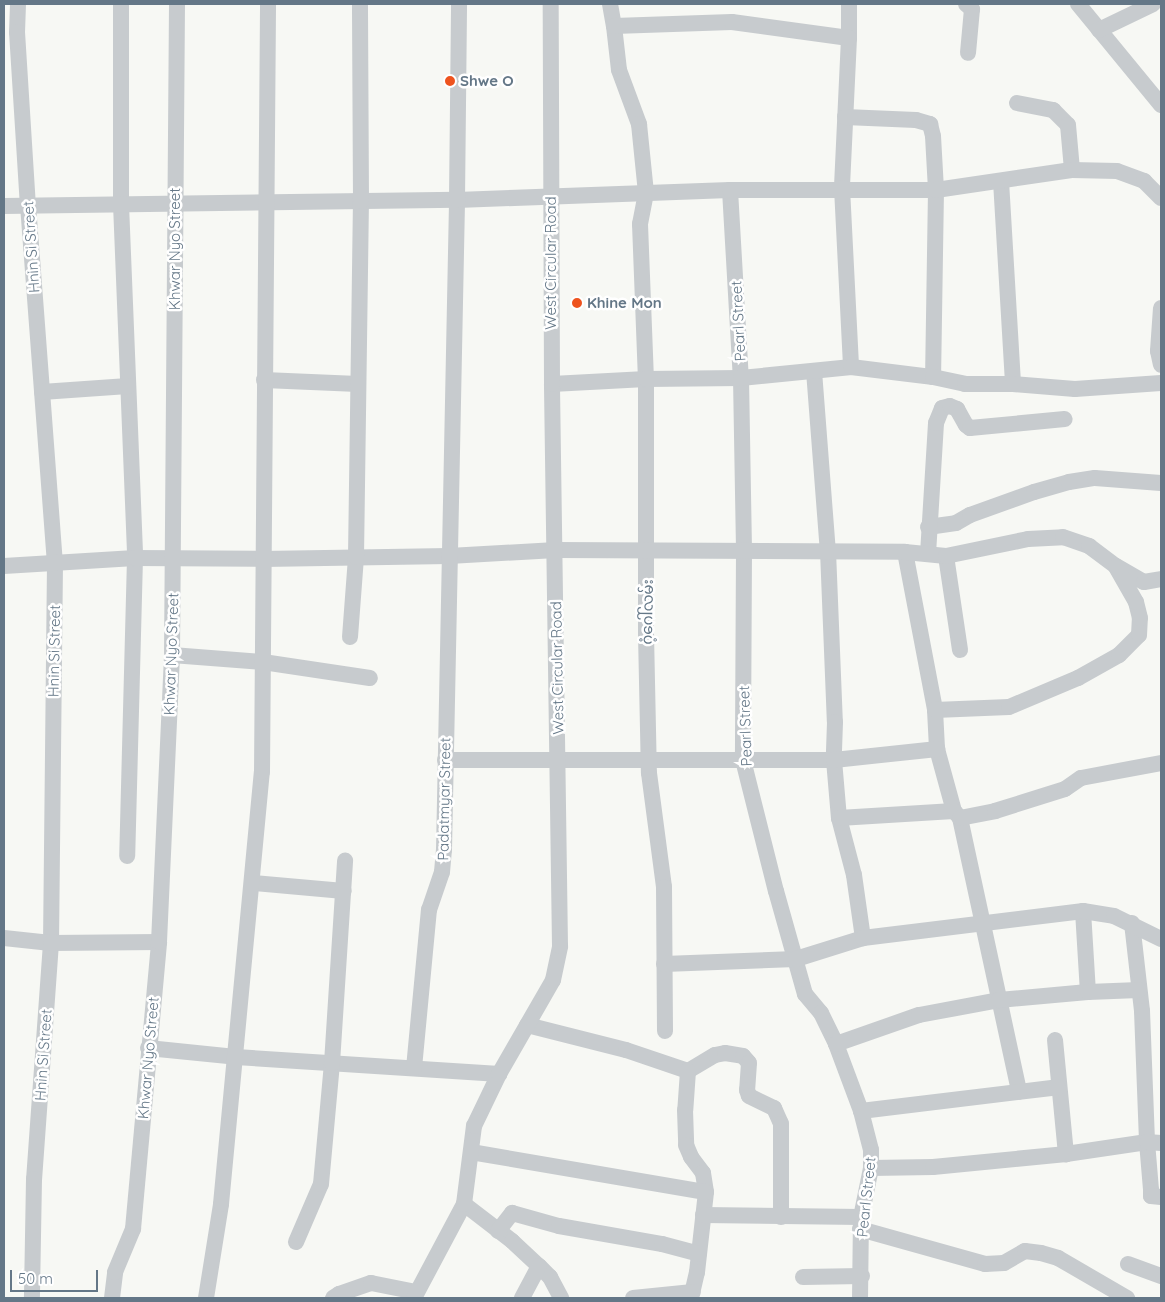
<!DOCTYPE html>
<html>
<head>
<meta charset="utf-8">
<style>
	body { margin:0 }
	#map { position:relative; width:1165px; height:1302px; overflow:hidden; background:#f7f8f4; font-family:Quicksand,"Noto Sans Myanmar",sans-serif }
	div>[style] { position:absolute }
	.minor>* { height:16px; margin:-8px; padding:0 8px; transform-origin:8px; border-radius:8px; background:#c7cbce }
	.dots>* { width:14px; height:14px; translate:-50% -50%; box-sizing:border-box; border:2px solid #fff; border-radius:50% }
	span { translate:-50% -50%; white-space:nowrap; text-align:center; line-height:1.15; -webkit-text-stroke:5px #fff; paint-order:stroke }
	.poi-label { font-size:15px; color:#647787; font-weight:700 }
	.left { translate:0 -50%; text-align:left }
	.street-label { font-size:15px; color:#647787 }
	.frame { position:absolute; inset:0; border:5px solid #647787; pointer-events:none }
	.scale { position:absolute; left:10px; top:1270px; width:88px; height:22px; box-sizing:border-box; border:2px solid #647787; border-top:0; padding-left:6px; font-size:15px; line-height:18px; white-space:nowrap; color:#647787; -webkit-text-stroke:4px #fff; paint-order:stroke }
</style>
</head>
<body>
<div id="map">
	<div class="minor">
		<i style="left:18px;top:4px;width:28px;rotate:92deg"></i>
		<i style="left:17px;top:32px;width:173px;rotate:86.4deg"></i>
		<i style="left:28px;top:205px;width:359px;rotate:85.7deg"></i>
		<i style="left:55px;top:563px;width:380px;rotate:90.6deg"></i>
		<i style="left:51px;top:943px;width:237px;rotate:94.1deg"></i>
		<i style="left:34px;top:1179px;width:119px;rotate:91deg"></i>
		<i style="left:121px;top:4px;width:200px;rotate:90deg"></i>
		<i style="left:121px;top:204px;width:354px;rotate:87.7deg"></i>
		<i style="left:135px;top:558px;width:298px;rotate:91.5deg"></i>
		<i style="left:610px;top:4px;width:22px;rotate:80deg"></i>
		<i style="left:614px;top:26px;width:44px;rotate:83.5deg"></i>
		<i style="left:619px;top:70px;width:58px;rotate:69.7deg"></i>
		<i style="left:639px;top:124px;width:69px;rotate:84.2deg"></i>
		<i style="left:646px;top:193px;width:32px;rotate:101deg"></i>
		<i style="left:640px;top:224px;width:155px;rotate:87.8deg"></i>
		<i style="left:646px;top:379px;width:255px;rotate:90deg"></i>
		<i style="left:646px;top:634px;width:139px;rotate:88.8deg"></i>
		<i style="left:649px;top:773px;width:115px;rotate:82.5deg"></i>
		<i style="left:664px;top:887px;width:144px;rotate:89.6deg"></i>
		<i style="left:849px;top:4px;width:34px;rotate:90deg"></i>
		<i style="left:849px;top:38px;width:150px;rotate:92.7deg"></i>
		<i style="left:842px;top:188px;width:179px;rotate:87.1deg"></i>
		<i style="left:966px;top:4px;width:8px;rotate:40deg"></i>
		<i style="left:972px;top:9px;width:44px;rotate:95.2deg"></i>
		<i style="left:1078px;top:4px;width:131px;rotate:50.6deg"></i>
		<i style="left:614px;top:26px;width:118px;rotate:-1.9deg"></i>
		<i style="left:732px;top:22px;width:118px;rotate:7.8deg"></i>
		<i style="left:1099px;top:30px;width:60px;rotate:-25.7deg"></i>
		<i style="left:1017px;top:103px;width:37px;rotate:11deg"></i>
		<i style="left:1053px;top:110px;width:21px;rotate:45deg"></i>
		<i style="left:1068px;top:125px;width:45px;rotate:84.9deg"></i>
		<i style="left:845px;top:117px;width:71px;rotate:2.4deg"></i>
		<i style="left:916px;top:120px;width:15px;rotate:16deg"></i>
		<i style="left:930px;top:124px;width:12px;rotate:76deg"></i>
		<i style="left:933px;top:136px;width:54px;rotate:86.8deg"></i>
		<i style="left:936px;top:190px;width:187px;rotate:90.9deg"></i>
		<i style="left:1001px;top:181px;width:203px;rotate:86.6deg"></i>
		<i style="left:730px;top:190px;width:188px;rotate:86.7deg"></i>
		<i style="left:741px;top:378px;width:173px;rotate:89deg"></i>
		<i style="left:744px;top:551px;width:209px;rotate:90.3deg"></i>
		<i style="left:743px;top:760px;width:135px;rotate:75.9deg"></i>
		<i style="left:776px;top:891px;width:107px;rotate:74.3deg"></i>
		<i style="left:805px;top:994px;width:25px;rotate:50deg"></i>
		<i style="left:821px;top:1013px;width:34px;rotate:64deg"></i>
		<i style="left:836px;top:1044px;width:72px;rotate:69.5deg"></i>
		<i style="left:861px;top:1111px;width:40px;rotate:75.6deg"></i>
		<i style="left:871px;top:1150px;width:18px;rotate:90deg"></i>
		<i style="left:871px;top:1168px;width:50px;rotate:101.5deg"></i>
		<i style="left:861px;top:1217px;width:81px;rotate:90.7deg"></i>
		<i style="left:4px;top:206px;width:453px;rotate:-0.8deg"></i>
		<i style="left:457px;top:200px;width:273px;rotate:-2.1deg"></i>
		<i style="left:730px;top:190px;width:206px"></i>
		<i style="left:936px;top:190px;width:137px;rotate:-8.4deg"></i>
		<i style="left:1072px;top:170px;width:45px;rotate:1.3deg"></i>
		<i style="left:1117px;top:171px;width:29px;rotate:20deg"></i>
		<i style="left:1144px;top:181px;width:24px;rotate:45deg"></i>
		<i style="left:1161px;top:308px;width:43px;rotate:94deg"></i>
		<i style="left:1158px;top:351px;width:14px;rotate:78deg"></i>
		<i style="left:814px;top:371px;width:181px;rotate:85.6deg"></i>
		<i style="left:828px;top:551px;width:171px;rotate:87.7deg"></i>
		<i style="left:835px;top:722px;width:38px;rotate:92deg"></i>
		<i style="left:834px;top:760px;width:58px;rotate:85.1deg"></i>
		<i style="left:839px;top:818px;width:59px;rotate:75.3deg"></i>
		<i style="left:854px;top:875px;width:64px;rotate:81.9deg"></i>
		<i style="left:264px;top:380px;width:94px;rotate:2.4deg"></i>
		<i style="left:552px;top:384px;width:94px;rotate:-3deg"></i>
		<i style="left:646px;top:379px;width:95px;rotate:-0.6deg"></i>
		<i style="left:741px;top:378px;width:111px;rotate:-5.7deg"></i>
		<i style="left:851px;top:367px;width:83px;rotate:7deg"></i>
		<i style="left:933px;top:377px;width:33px;rotate:12deg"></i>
		<i style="left:965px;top:384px;width:48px"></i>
		<i style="left:1013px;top:384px;width:62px;rotate:4.6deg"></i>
		<i style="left:1075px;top:389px;width:86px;rotate:-4deg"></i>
		<i style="left:42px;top:392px;width:86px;rotate:-4deg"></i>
		<i style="left:928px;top:527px;width:28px;rotate:-8deg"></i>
		<i style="left:956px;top:523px;width:16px;rotate:-30deg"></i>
		<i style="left:970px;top:515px;width:68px;rotate:-19.8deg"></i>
		<i style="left:1034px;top:492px;width:36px;rotate:-16deg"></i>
		<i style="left:1069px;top:482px;width:26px;rotate:-9deg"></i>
		<i style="left:1095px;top:478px;width:66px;rotate:4.3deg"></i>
		<i style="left:905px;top:552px;width:161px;rotate:79.2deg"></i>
		<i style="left:935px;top:710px;width:39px;rotate:87deg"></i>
		<i style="left:937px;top:749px;width:64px;rotate:74.7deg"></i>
		<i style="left:954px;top:811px;width:9px;rotate:49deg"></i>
		<i style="left:960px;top:818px;width:280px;rotate:77.8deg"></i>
		<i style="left:928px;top:554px;width:131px;rotate:-86.5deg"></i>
		<i style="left:936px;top:423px;width:16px;rotate:-68deg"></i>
		<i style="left:942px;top:408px;width:8px;rotate:-14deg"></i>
		<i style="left:950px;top:406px;width:8px;rotate:23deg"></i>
		<i style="left:957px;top:409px;width:18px;rotate:61deg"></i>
		<i style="left:966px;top:425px;width:5px;rotate:37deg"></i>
		<i style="left:970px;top:428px;width:95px;rotate:-5.4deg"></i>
		<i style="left:946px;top:556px;width:95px;rotate:81.5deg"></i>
		<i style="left:4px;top:566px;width:131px;rotate:-3.5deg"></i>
		<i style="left:135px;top:558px;width:128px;rotate:0.4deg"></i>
		<i style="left:263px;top:559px;width:186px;rotate:-0.9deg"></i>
		<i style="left:449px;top:556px;width:107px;rotate:-3.2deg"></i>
		<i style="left:556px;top:550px;width:349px;rotate:0.3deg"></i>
		<i style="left:905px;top:552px;width:41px;rotate:5.6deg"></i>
		<i style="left:946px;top:556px;width:84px;rotate:-11.7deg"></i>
		<i style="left:1028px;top:539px;width:35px;rotate:-3deg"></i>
		<i style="left:1063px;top:537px;width:28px;rotate:19deg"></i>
		<i style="left:1089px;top:546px;width:34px;rotate:37deg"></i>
		<i style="left:1116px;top:566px;width:32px;rotate:30deg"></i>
		<i style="left:1144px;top:582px;width:17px;rotate:-10deg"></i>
		<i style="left:350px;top:637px;width:80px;rotate:-85.7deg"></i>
		<i style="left:356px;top:557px;width:356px;rotate:-89.2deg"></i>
		<i style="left:361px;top:201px;width:197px;rotate:-90.3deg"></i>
		<i style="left:172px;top:655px;width:91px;rotate:4.4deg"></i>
		<i style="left:263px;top:662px;width:108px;rotate:8.5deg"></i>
		<i style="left:935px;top:710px;width:74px;rotate:-2.3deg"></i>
		<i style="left:1009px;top:707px;width:75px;rotate:-22.8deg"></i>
		<i style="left:1078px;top:678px;width:47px;rotate:-29.3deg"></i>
		<i style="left:1119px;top:655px;width:28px;rotate:-45deg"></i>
		<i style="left:1139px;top:635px;width:17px;rotate:-87deg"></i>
		<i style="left:1140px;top:618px;width:16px;rotate:-104deg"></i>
		<i style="left:1136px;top:602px;width:40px;rotate:-119.7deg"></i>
		<i style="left:445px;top:760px;width:389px"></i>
		<i style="left:834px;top:760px;width:104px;rotate:-6.1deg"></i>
		<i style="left:839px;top:818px;width:115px;rotate:-3.5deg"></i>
		<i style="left:960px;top:818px;width:36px;rotate:-11deg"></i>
		<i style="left:995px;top:811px;width:73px;rotate:-17.4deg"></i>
		<i style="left:1065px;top:789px;width:19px;rotate:-35deg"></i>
		<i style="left:1081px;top:778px;width:81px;rotate:-10.6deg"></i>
		<i style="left:253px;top:883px;width:91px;rotate:5deg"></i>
		<i style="left:1083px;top:911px;width:81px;rotate:86.5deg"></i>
		<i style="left:1132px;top:923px;width:89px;rotate:83.5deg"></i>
		<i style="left:1142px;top:1011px;width:131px;rotate:87.8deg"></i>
		<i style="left:1147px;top:1142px;width:48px;rotate:85.2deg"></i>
		<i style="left:1151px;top:1190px;width:6px;rotate:90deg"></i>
		<i style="left:1151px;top:1196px;width:10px;rotate:6deg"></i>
		<i style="left:4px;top:938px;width:47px;rotate:6.1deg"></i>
		<i style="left:51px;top:943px;width:108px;rotate:-0.5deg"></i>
		<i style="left:664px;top:964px;width:132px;rotate:-2.2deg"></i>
		<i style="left:796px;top:959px;width:70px;rotate:-17.4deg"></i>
		<i style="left:863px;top:938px;width:222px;rotate:-7deg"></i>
		<i style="left:1083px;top:911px;width:31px;rotate:9deg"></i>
		<i style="left:1114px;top:916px;width:52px;rotate:26.1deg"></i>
		<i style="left:527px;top:1025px;width:102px;rotate:14.2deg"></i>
		<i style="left:626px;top:1050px;width:65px;rotate:18.7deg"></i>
		<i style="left:688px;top:1071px;width:31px;rotate:-31deg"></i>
		<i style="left:715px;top:1055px;width:10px;rotate:-11deg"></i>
		<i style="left:725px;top:1053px;width:18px;rotate:9deg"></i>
		<i style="left:743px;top:1056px;width:9px;rotate:49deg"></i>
		<i style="left:749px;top:1063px;width:27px;rotate:94deg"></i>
		<i style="left:747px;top:1090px;width:6px;rotate:72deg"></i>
		<i style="left:749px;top:1096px;width:28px;rotate:26deg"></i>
		<i style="left:774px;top:1108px;width:17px;rotate:66deg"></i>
		<i style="left:781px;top:1124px;width:93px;rotate:90deg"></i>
		<i style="left:1055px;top:1040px;width:115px;rotate:84.5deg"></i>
		<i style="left:836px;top:1044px;width:88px;rotate:-19.3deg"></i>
		<i style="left:919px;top:1015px;width:81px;rotate:-10.6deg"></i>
		<i style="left:999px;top:1000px;width:89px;rotate:-5.1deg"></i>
		<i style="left:1088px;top:992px;width:51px;rotate:-2.2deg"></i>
		<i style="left:148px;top:1048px;width:88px;rotate:5.8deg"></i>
		<i style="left:236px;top:1057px;width:264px;rotate:3.7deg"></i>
		<i style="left:414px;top:1068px;width:159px;rotate:-84.6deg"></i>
		<i style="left:429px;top:910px;width:40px;rotate:-71.1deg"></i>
		<i style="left:442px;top:872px;width:22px;rotate:-85deg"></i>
		<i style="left:444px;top:850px;width:650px;rotate:-88.85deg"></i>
		<i style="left:457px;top:200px;width:196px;rotate:-89.4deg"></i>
		<i style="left:688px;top:1071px;width:39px;rotate:94deg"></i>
		<i style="left:685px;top:1110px;width:35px;rotate:88deg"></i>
		<i style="left:686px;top:1145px;width:13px;rotate:67deg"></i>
		<i style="left:691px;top:1157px;width:20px;rotate:53deg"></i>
		<i style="left:703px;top:1173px;width:19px;rotate:81deg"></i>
		<i style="left:706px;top:1192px;width:81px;rotate:96.4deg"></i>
		<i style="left:697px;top:1272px;width:27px;rotate:103deg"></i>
		<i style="left:861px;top:1111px;width:198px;rotate:-6.9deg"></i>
		<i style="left:471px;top:1152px;width:238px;rotate:9.7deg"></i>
		<i style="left:871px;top:1168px;width:62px;rotate:-0.9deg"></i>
		<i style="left:933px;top:1167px;width:134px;rotate:-5.6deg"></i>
		<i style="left:1066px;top:1154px;width:82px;rotate:-8.4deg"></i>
		<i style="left:1147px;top:1142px;width:14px;rotate:4deg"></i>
		<i style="left:464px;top:1204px;width:61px;rotate:37.6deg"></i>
		<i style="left:512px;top:1241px;width:37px;rotate:43deg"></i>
		<i style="left:539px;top:1266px;width:16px;rotate:45deg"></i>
		<i style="left:550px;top:1277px;width:24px;rotate:62deg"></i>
		<i style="left:703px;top:1215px;width:158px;rotate:0.7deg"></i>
		<i style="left:860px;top:1229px;width:130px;rotate:15.6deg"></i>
		<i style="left:985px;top:1264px;width:19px;rotate:-3deg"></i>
		<i style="left:1004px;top:1263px;width:24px;rotate:-30deg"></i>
		<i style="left:1025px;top:1251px;width:16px;rotate:7deg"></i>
		<i style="left:1041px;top:1253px;width:18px;rotate:16deg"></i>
		<i style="left:1058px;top:1258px;width:80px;rotate:30.1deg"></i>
		<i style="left:498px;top:1231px;width:23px;rotate:-52deg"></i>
		<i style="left:512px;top:1213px;width:49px;rotate:15.5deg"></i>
		<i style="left:559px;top:1226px;width:105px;rotate:9.9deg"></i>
		<i style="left:662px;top:1244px;width:38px;rotate:15deg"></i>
		<i style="left:296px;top:1242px;width:63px;rotate:-66.7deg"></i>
		<i style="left:321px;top:1184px;width:121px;rotate:-84.8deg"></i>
		<i style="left:332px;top:1063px;width:203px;rotate:-86.3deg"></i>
		<i style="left:1128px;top:1264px;width:35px;rotate:20deg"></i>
		<i style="left:803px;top:1277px;width:59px;rotate:-1deg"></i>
		<i style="left:112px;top:1298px;width:26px;rotate:-83deg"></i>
		<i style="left:115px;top:1272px;width:47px;rotate:-67.3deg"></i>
		<i style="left:133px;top:1229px;width:288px;rotate:-84.8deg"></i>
		<i style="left:159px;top:942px;width:287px;rotate:-87.4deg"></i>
		<i style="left:172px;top:655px;width:651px;rotate:-89.56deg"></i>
		<i style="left:206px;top:1298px;width:95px;rotate:-80.9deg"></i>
		<i style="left:221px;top:1204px;width:434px;rotate:-84.6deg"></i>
		<i style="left:262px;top:772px;width:768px;rotate:-89.55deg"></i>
		<i style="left:333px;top:1298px;width:7px;rotate:-34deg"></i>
		<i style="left:339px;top:1294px;width:34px;rotate:-19deg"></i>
		<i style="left:371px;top:1283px;width:46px;rotate:11.3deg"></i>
		<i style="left:414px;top:1298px;width:106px;rotate:-62deg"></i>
		<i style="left:464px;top:1204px;width:79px;rotate:-82.7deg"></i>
		<i style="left:474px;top:1126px;width:58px;rotate:-64.3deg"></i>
		<i style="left:499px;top:1074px;width:108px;rotate:-60.1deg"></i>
		<i style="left:553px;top:980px;width:35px;rotate:-78deg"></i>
		<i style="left:560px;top:946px;width:562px;rotate:-90.82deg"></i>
		<i style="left:552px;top:384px;width:380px;rotate:-90.2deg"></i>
		<i style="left:522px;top:1298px;width:36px;rotate:-62deg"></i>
		<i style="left:633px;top:1298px;width:60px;rotate:-5.7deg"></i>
	</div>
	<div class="dots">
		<i style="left:450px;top:81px;background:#ee531e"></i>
		<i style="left:577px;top:303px;background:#ee531e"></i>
	</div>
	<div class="poi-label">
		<span class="left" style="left:460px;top:81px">Shwe O</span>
		<span class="left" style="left:587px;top:303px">Khine Mon</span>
	</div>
	<div class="street-label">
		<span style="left:31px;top:247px;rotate:-94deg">Hnin Si Street</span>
		<span style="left:175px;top:249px;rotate:-90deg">Khwar Nyo Street</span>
		<span style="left:551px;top:263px;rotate:-90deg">West Circular Road</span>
		<span style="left:738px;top:321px;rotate:-93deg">Pearl Street</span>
		<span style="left:647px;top:612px;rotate:-89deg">ဂံ့ဂေါ်လမ်း</span>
		<span style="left:54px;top:651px;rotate:-89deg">Hnin Si Street</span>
		<span style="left:171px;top:654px;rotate:-88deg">Khwar Nyo Street</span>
		<span style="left:557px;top:668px;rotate:-91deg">West Circular Road</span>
		<span style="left:745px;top:726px;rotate:-92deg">Pearl Street</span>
		<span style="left:444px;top:799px;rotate:-89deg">Padatmyar Street</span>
		<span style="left:43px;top:1055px;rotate:-86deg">Hnin Si Street</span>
		<span style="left:148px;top:1058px;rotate:-85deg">Khwar Nyo Street</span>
		<span style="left:866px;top:1197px;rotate:-84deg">Pearl Street</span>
	</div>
	<div class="frame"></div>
	<div class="scale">50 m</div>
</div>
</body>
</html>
